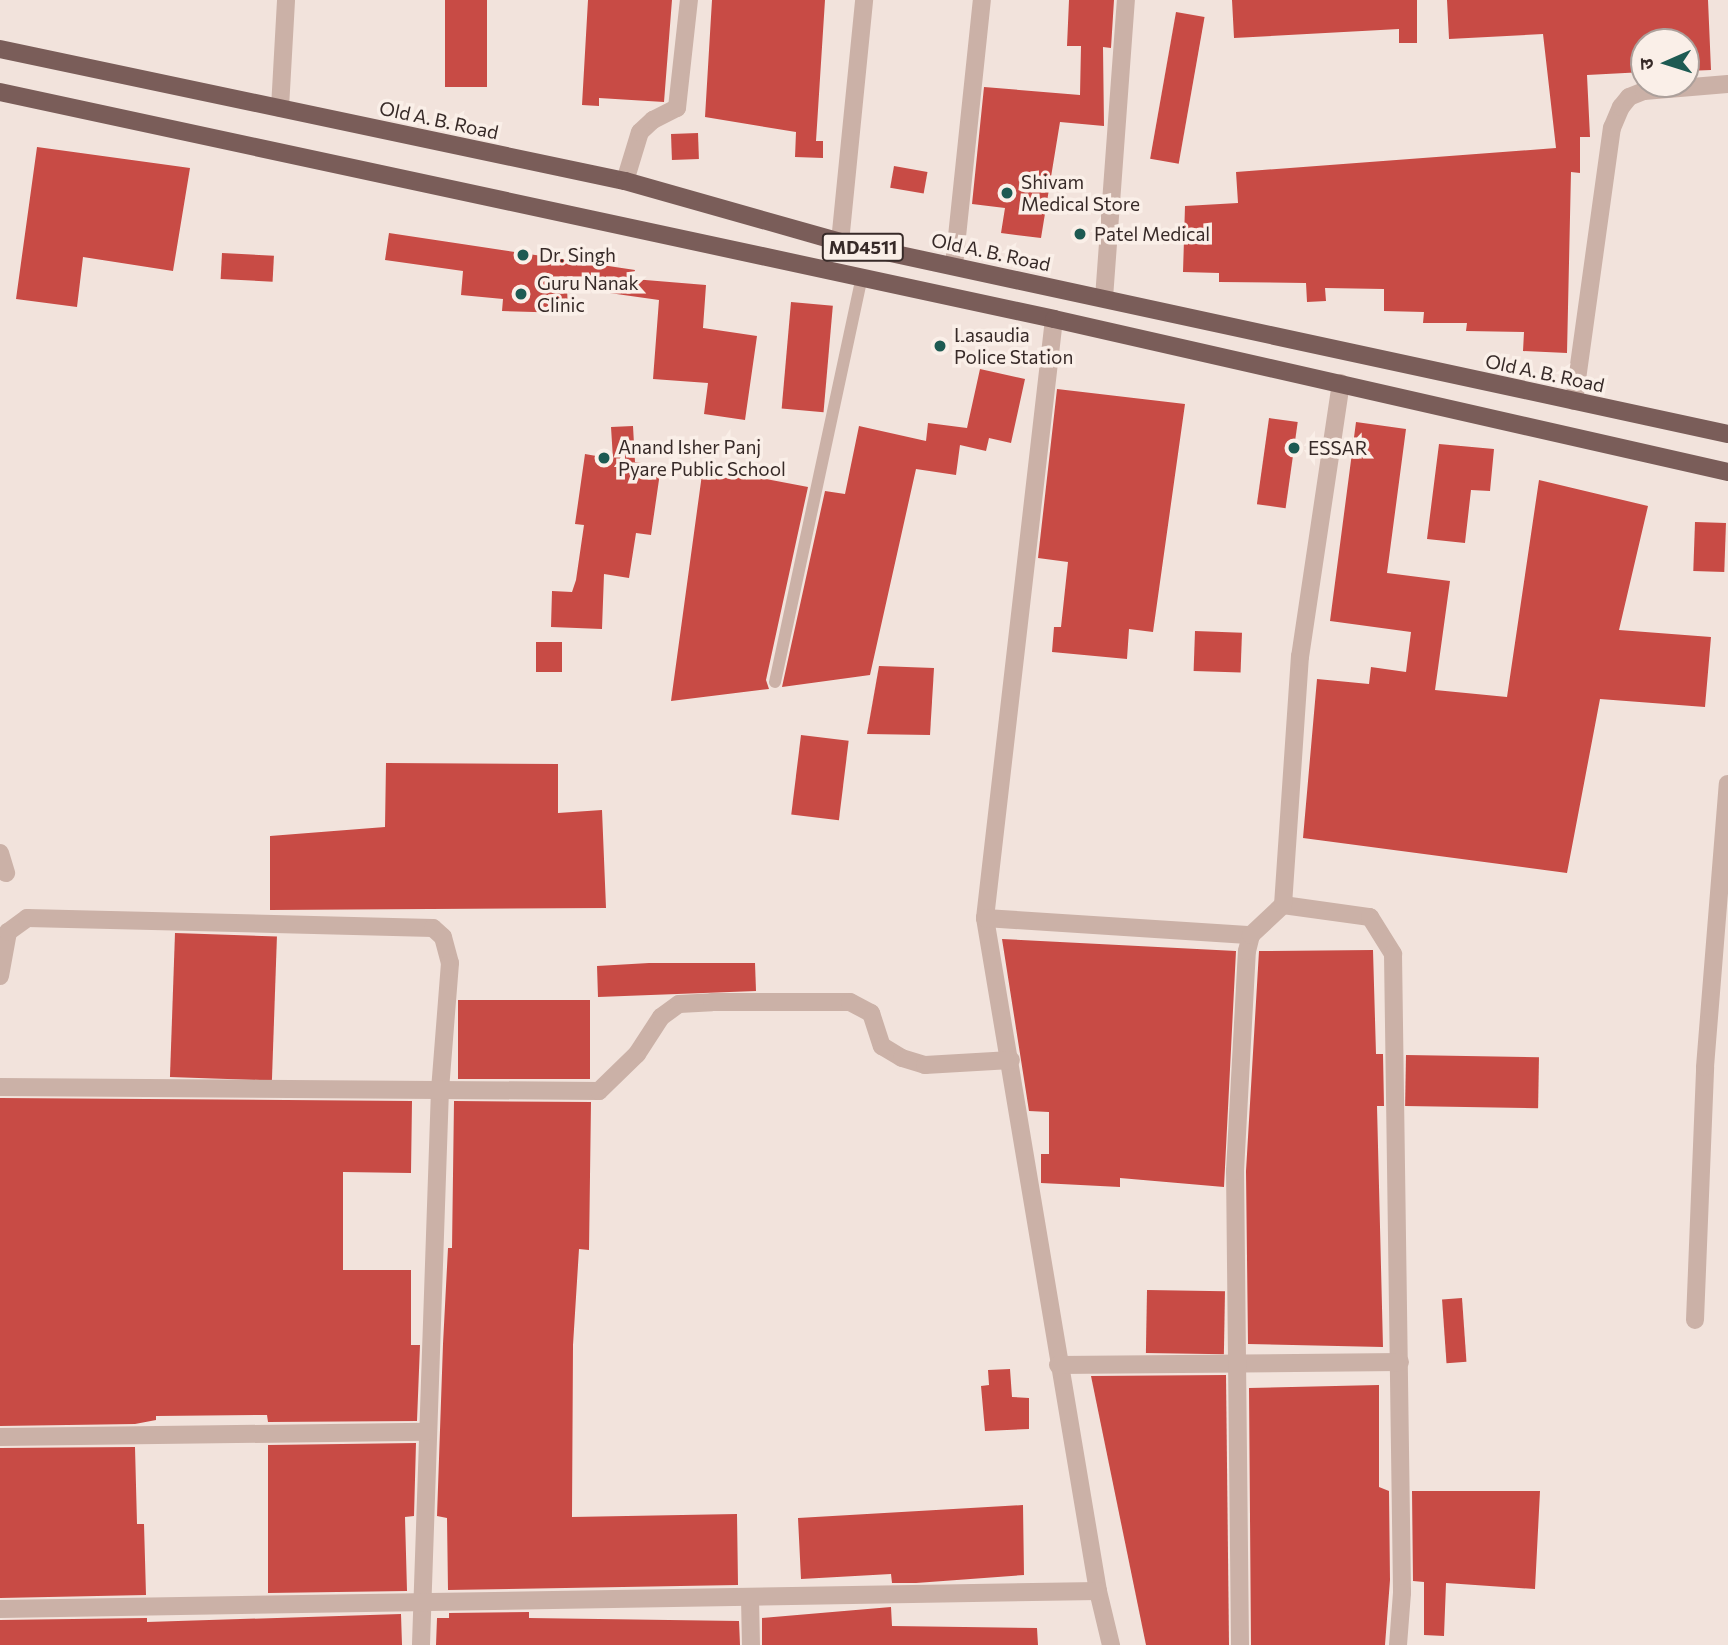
<!DOCTYPE html>
<html>
<head>
<meta charset="utf-8">
<style>
	body { margin:0 }
	#map { position:relative; width:1728px; height:1645px; overflow:hidden; background:#f2e3dc; font-family:Commissioner,"Noto Sans Devanagari",sans-serif }
	div>[style] { position:absolute }
	.building>* { inset:0; background:#c84b45; transform-origin:0 0 }
	.service>* { height:12px; margin:-6px; padding:0 6px; transform-origin:6px; border-radius:6px; background:#cbb1a7 }
	.minor>* { height:18px; margin:-9px; padding:0 9px; transform-origin:9px; border-radius:9px; background:#cbb1a7 }
	.primary>* { height:18px; margin:-9px; padding:0 9px; transform-origin:9px; border-radius:9px; background:#7a5d59 }
	.dots>* { width:19px; height:19px; translate:-50% -50%; box-sizing:border-box; border:4px solid #faefe8; border-radius:50% }
	span { translate:-50% -50%; white-space:nowrap; text-align:center; line-height:1.15; -webkit-text-stroke:7px #faefe8; paint-order:stroke }
	.shield-label span { padding:2px 5px; background:#faefe8; border:2px solid; border-radius:5px; -webkit-text-stroke-width:0 }
	.shield-label { font-size:18px; color:#372a28; font-weight:700 }
	.street-label { font-size:19px; color:#372a28 }
	.poi-label { font-size:19px; color:#372a28 }
	.left { translate:0 -50%; text-align:left }
	.north { position:absolute; left:1630px; top:28px; width:70px; height:70px; box-sizing:border-box; background:#faefe8; border:2px solid #aca09b; border-radius:50%; rotate:267deg; font-size:19px; font-weight:700; line-height:28px; text-align:center; color:#372a28 }
	.north::after { content:''; display:block; margin:auto; width:24px; height:32px; background:#1d5a52; clip-path:polygon(50% 0,100% 100%,50% 72%,0 100%) }
</style>
</head>
<body>
<div id="map">
	<div class="building">
		<i style="left:445px;top:0;width:42px;height:87px"></i>
		<i style="clip-path:polygon(588px 0,672px 0,664px 102px,599px 98px,599px 106px,582px 105px)"></i>
		<i style="clip-path:polygon(712px 0,825px 0,816px 141px,823px 141px,823px 158px,795px 157px,796px 132px,705px 117px)"></i>
		<i style="clip-path:polygon(1069px 0,1114px 0,1111px 48px,1103px 47px,1104px 126px,1060px 122px,1041px 238px,1001px 233px,1005px 208px,972px 204px,984px 87px,1080px 95px,1081px 46px,1067px 46px)"></i>
		<i style="clip-path:polygon(1232px 0,1417px 0,1417px 43px,1399px 43px,1399px 29px,1234px 38px)"></i>
		<i style="clip-path:polygon(1447px 0,1708px 0,1711px 70px,1686px 71px,1686px 42px,1644px 42px,1644px 72px,1587px 75px,1590px 137px,1580px 137px,1580px 173px,1571px 172px,1567px 353px,1523px 351px,1524px 332px,1466px 331px,1467px 323px,1423px 323px,1424px 312px,1384px 311px,1384px 289px,1325px 288px,1326px 301px,1307px 302px,1306px 283px,1219px 282px,1219px 273px,1183px 272px,1185px 206px,1238px 203px,1236px 172px,1556px 148px,1543px 34px,1449px 39px)"></i>
		<i style="left:1176px;top:12px;width:29px;height:149px;rotate:10deg"></i>
		<i style="left:698px;top:133px;width:26px;height:27px;rotate:88deg"></i>
		<i style="clip-path:polygon(37px 147px,190px 168px,173px 271px,83px 257px,77px 307px,16px 299px)"></i>
		<i style="left:894px;top:166px;width:34px;height:22px;rotate:10deg"></i>
		<i style="clip-path:polygon(389px 233px,635px 270px,633px 279px,706px 285px,703px 328px,757px 336px,745px 420px,704px 414px,708px 383px,653px 379px,659px 300px,567px 287px,568px 313px,502px 311px,503px 299px,461px 295px,463px 271px,385px 260px)"></i>
		<i style="left:222px;top:253px;width:52px;height:26px;rotate:3deg"></i>
		<i style="left:791px;top:302px;width:42px;height:107px;rotate:5deg"></i>
		<i style="clip-path:polygon(980px 369px,1025px 379px,1011px 443px,989px 438px,986px 451px,960px 445px,956px 475px,916px 469px,870px 675px,782px 687px,825px 491px,845px 494px,859px 426px,926px 441px,928px 423px,967px 428px)"></i>
		<i style="clip-path:polygon(1057px 389px,1185px 404px,1153px 632px,1129px 629px,1127px 659px,1052px 652px,1054px 627px,1061px 627px,1068px 562px,1038px 558px)"></i>
		<i style="left:1269px;top:418px;width:29px;height:87px;rotate:8deg"></i>
		<i style="clip-path:polygon(1356px 422px,1406px 429px,1387px 573px,1450px 581px,1435px 690px,1507px 697px,1539px 480px,1648px 506px,1619px 630px,1711px 637px,1705px 707px,1600px 699px,1567px 873px,1303px 838px,1317px 679px,1369px 684px,1371px 667px,1406px 672px,1411px 632px,1330px 621px)"></i>
		<i style="clip-path:polygon(633px 426px,635px 462px,661px 466px,651px 535px,636px 533px,629px 578px,604px 574px,602px 629px,551px 627px,552px 591px,572px 592px,576px 580px,584px 525px,575px 524px,585px 454px,613px 459px,611px 427px)"></i>
		<i style="clip-path:polygon(1439px 444px,1494px 449px,1490px 491px,1471px 490px,1465px 543px,1427px 539px)"></i>
		<i style="clip-path:polygon(703px 467px,808px 487px,766px 680px,769px 689px,671px 701px)"></i>
		<i style="left:1695px;top:522px;width:31px;height:49px;rotate:2deg"></i>
		<i style="left:1195px;top:631px;width:47px;height:40px;rotate:2deg"></i>
		<i style="left:536px;top:642px;width:26px;height:30px"></i>
		<i style="clip-path:polygon(879px 666px,934px 668px,930px 735px,867px 734px)"></i>
		<i style="left:801px;top:735px;width:48px;height:80px;rotate:7deg"></i>
		<i style="clip-path:polygon(386px 763px,558px 764px,558px 813px,602px 810px,606px 908px,270px 910px,270px 836px,385px 827px)"></i>
		<i style="left:175px;top:933px;width:102px;height:144px;rotate:2deg"></i>
		<i style="clip-path:polygon(1002px 939px,1236px 951px,1224px 1187px,1120px 1178px,1120px 1187px,1041px 1183px,1041px 1154px,1049px 1154px,1049px 1112px,1029px 1111px)"></i>
		<i style="clip-path:polygon(1373px 950px,1376px 1054px,1383px 1054px,1384px 1106px,1377px 1106px,1383px 1347px,1248px 1344px,1246px 1171px,1259px 951px)"></i>
		<i style="clip-path:polygon(649px 963px,755px 963px,756px 991px,598px 997px,597px 966px)"></i>
		<i style="left:458px;top:1000px;width:132px;height:79px"></i>
		<i style="left:1406px;top:1055px;width:133px;height:51px;rotate:1deg"></i>
		<i style="clip-path:polygon(0 1098px,412px 1101px,411px 1173px,343px 1172px,343px 1270px,411px 1270px,411px 1345px,420px 1345px,417px 1421px,268px 1422px,267px 1415px,156px 1416px,156px 1420px,135px 1424px,0 1426px)"></i>
		<i style="clip-path:polygon(454px 1101px,591px 1102px,589px 1250px,579px 1249px,573px 1345px,572px 1517px,737px 1514px,738px 1585px,448px 1590px,447px 1518px,437px 1516px,443px 1344px,448px 1248px,452px 1248px)"></i>
		<i style="left:1147px;top:1290px;width:78px;height:63px;rotate:1deg"></i>
		<i style="left:1462px;top:1298px;width:64px;height:20px;rotate:86deg"></i>
		<i style="clip-path:polygon(1010px 1369px,1012px 1397px,1029px 1398px,1029px 1429px,985px 1431px,981px 1386px,989px 1385px,988px 1370px)"></i>
		<i style="clip-path:polygon(1226px 1375px,1229px 1645px,1146px 1645px,1091px 1376px)"></i>
		<i style="clip-path:polygon(1379px 1385px,1379px 1487px,1389px 1491px,1390px 1580px,1385px 1645px,1251px 1645px,1249px 1388px)"></i>
		<i style="clip-path:polygon(416px 1443px,414px 1516px,405px 1517px,407px 1591px,268px 1593px,268px 1445px)"></i>
		<i style="clip-path:polygon(135px 1447px,137px 1524px,144px 1524px,146px 1595px,0 1598px,0 1448px)"></i>
		<i style="clip-path:polygon(1412px 1491px,1540px 1491px,1535px 1589px,1446px 1583px,1444px 1636px,1424px 1635px,1424px 1582px,1413px 1581px)"></i>
		<i style="clip-path:polygon(1023px 1505px,1024px 1575px,916px 1583px,892px 1583px,891px 1574px,801px 1579px,798px 1518px)"></i>
		<i style="clip-path:polygon(891px 1607px,892px 1626px,1037px 1628px,1038px 1645px,762px 1645px,762px 1618px)"></i>
		<i style="clip-path:polygon(529px 1612px,529px 1618px,739px 1621px,740px 1645px,436px 1645px,437px 1618px,449px 1618px,449px 1613px)"></i>
		<i style="clip-path:polygon(401px 1614px,402px 1645px,0 1645px,0 1620px,147px 1618px,147px 1622px)"></i>
	</div>
	<div class="service">
		<i style="left:775px;top:682px;width:414px;rotate:-77.9deg"></i>
	</div>
	<div class="minor">
		<i style="left:280px;top:108px;width:108px;rotate:-86.8deg"></i>
		<i style="left:625px;top:181px;width:51px;rotate:-73deg"></i>
		<i style="left:640px;top:132px;width:18px;rotate:-43deg"></i>
		<i style="left:653px;top:120px;width:27px;rotate:-27deg"></i>
		<i style="left:677px;top:108px;width:109px;rotate:-83.7deg"></i>
		<i style="left:840px;top:242px;width:243px;rotate:-84.3deg"></i>
		<i style="left:954px;top:265px;width:266px;rotate:-84deg"></i>
		<i style="left:1104px;top:298px;width:299px;rotate:-85.8deg"></i>
		<i style="left:1054px;top:319px;width:603px;rotate:96.57deg"></i>
		<i style="left:985px;top:918px;width:682px;rotate:80.47deg"></i>
		<i style="left:1098px;top:1591px;width:56px;rotate:76.5deg"></i>
		<i style="left:1574px;top:401px;width:276px;rotate:-82.1deg"></i>
		<i style="left:1612px;top:128px;width:23px;rotate:-67deg"></i>
		<i style="left:1621px;top:107px;width:13px;rotate:-51deg"></i>
		<i style="left:1629px;top:97px;width:16px;rotate:-22deg"></i>
		<i style="left:1644px;top:91px;width:84px;rotate:-4.8deg"></i>
		<i style="left:0;top:853px;width:21px;rotate:73deg"></i>
		<i style="left:1283px;top:905px;width:88px;rotate:7.9deg"></i>
		<i style="left:1370px;top:917px;width:44px;rotate:58.1deg"></i>
		<i style="left:1393px;top:954px;width:639px;rotate:89.19deg"></i>
		<i style="left:1402px;top:1593px;width:52px;rotate:94.4deg"></i>
		<i style="left:985px;top:918px;width:267px;rotate:3.7deg"></i>
		<i style="left:0;top:976px;width:45px;rotate:-79.7deg"></i>
		<i style="left:8px;top:932px;width:24px;rotate:-36deg"></i>
		<i style="left:27px;top:918px;width:406px;rotate:1.4deg"></i>
		<i style="left:433px;top:928px;width:13px;rotate:42deg"></i>
		<i style="left:443px;top:937px;width:27px;rotate:75deg"></i>
		<i style="left:450px;top:963px;width:126px;rotate:94.5deg"></i>
		<i style="left:440px;top:1089px;width:556px;rotate:91.96deg"></i>
		<i style="left:0;top:1087px;width:599px;rotate:0.38deg"></i>
		<i style="left:599px;top:1091px;width:53px;rotate:-44.2deg"></i>
		<i style="left:637px;top:1054px;width:44px;rotate:-57deg"></i>
		<i style="left:661px;top:1017px;width:22px;rotate:-36deg"></i>
		<i style="left:679px;top:1004px;width:33px;rotate:-3deg"></i>
		<i style="left:712px;top:1002px;width:138px"></i>
		<i style="left:850px;top:1002px;width:24px;rotate:28deg"></i>
		<i style="left:871px;top:1013px;width:35px;rotate:72deg"></i>
		<i style="left:882px;top:1046px;width:23px;rotate:31deg"></i>
		<i style="left:902px;top:1058px;width:24px;rotate:17deg"></i>
		<i style="left:925px;top:1065px;width:86px;rotate:-3.3deg"></i>
		<i style="left:1695px;top:1320px;width:253px;rotate:-87.7deg"></i>
		<i style="left:1705px;top:1067px;width:284px;rotate:-85.4deg"></i>
		<i style="left:1058px;top:1365px;width:342px;rotate:-0.5deg"></i>
		<i style="left:0;top:1437px;width:426px;rotate:-0.7deg"></i>
		<i style="left:750px;top:1598px;width:47px;rotate:88.8deg"></i>
		<i style="left:0;top:1609px;width:1098px;rotate:-0.94deg"></i>
		<i style="left:1240px;top:1645px;width:474px;rotate:-90.6deg"></i>
		<i style="left:1235px;top:1171px;width:220px;rotate:-86.9deg"></i>
		<i style="left:1247px;top:951px;width:16px;rotate:-76deg"></i>
		<i style="left:1251px;top:935px;width:44px;rotate:-43.2deg"></i>
		<i style="left:1283px;top:905px;width:249px;rotate:-86.1deg"></i>
		<i style="left:1300px;top:657px;width:277px;rotate:-81.5deg"></i>
	</div>
	<div class="primary">
		<i style="left:0;top:49px;width:639px;rotate:11.93deg"></i>
		<i style="left:625px;top:181px;width:223px;rotate:15.8deg"></i>
		<i style="left:840px;top:242px;width:909px;rotate:12.2deg"></i>
		<i style="left:0;top:92px;width:1078px;rotate:12.15deg"></i>
		<i style="left:1054px;top:319px;width:691px;rotate:12.79deg"></i>
	</div>
	<div class="dots">
		<i style="left:1007px;top:193px;background:#1d5a52"></i>
		<i style="left:1080px;top:234px;background:#1d5a52"></i>
		<i style="left:523px;top:255px;background:#1d5a52"></i>
		<i style="left:521px;top:294px;background:#1d5a52"></i>
		<i style="left:940px;top:346px;background:#1d5a52"></i>
		<i style="left:1294px;top:448px;background:#1d5a52"></i>
		<i style="left:604px;top:458px;background:#1d5a52"></i>
	</div>
	<div class="shield-label">
		<span style="left:863px;top:247px">MD4511</span>
	</div>
	<div class="street-label">
		<span style="left:439px;top:120px;rotate:12deg">Old A. B. Road</span>
		<span style="left:991px;top:252px;rotate:12deg">Old A. B. Road</span>
		<span style="left:1545px;top:373px;rotate:12deg">Old A. B. Road</span>
	</div>
	<div class="poi-label">
		<span class="left" style="left:1021px;top:193px">Shivam<br>Medical Store</span>
		<span class="left" style="left:1094px;top:234px">Patel Medical</span>
		<span class="left" style="left:539px;top:255px">Dr. Singh</span>
		<span class="left" style="left:537px;top:294px">Guru Nanak<br>Clinic</span>
		<span class="left" style="left:954px;top:346px">Lasaudia<br>Police Station</span>
		<span class="left" style="left:618px;top:458px">Anand Isher Panj<br>Pyare Public School</span>
		<span class="left" style="left:1308px;top:448px">ESSAR</span>
	</div>
	<div class="north">उ</div>
</div>
</body>
</html>
